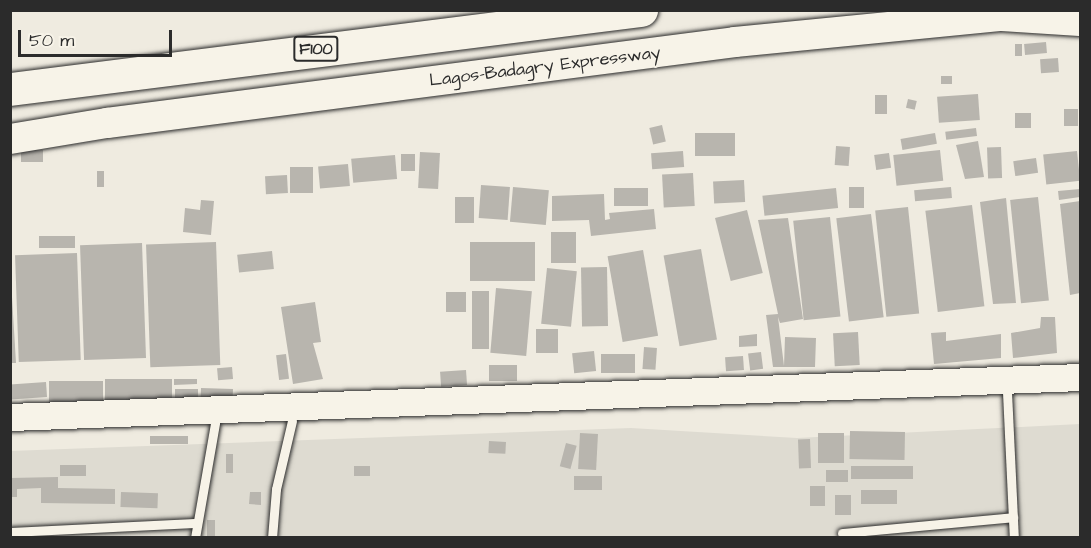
<!DOCTYPE html>
<html>
<head>
<meta charset="utf-8">
<style>
	body { margin:0 }
	#map { position:relative; width:1091px; height:548px; overflow:hidden; background:#efebe0; font-family:"Architects Daughter",sans-serif }
	div>[style] { position:absolute }
	.built>* { inset:0; background:#dedbd1 }
	.building>* { inset:0; background:#b8b5ae; transform-origin:0 0 }
	.roads { filter:drop-shadow(0 0 2px #2b2b2b) drop-shadow(0 0 2px #2b2b2b) }
	.lane>* { height:9px; margin:-4.5px; padding:0 4.5px; transform-origin:4.5px; border-radius:4.5px; background:#f7f3e8 }
	.secondary>* { height:27px; margin:-13.5px; padding:0 13.5px; transform-origin:13.5px; border-radius:13.5px; background:#f7f3e8 }
	.primary>* { height:30px; margin:-15px; padding:0 15px; transform-origin:15px; border-radius:15px; background:#f7f3e8 }
	.highway>* { height:33px; margin:-16.5px; padding:0 16.5px; transform-origin:16.5px; border-radius:16.5px; background:#f7f3e8 }
	span { translate:-50% -50%; white-space:nowrap; text-align:center; line-height:1.15; -webkit-text-stroke:4.5px #f7f3e8; paint-order:stroke }
	.shield-label span { padding:2px 4px; background:#f7f3e8; border:2px solid; border-radius:4px; -webkit-text-stroke-width:0 }
	.shield-label { font-size:16px; color:#2b2b2b; font-weight:700 }
	.street-label { font-size:18px; color:#2b2b2b }
	.frame { position:absolute; inset:0; border:12px solid #2b2b2b; pointer-events:none }
	.scale { position:absolute; left:18px; top:30px; width:154px; height:27px; box-sizing:border-box; border:3px solid #2b2b2b; border-top:0; padding-left:8px; font-size:18px; line-height:21px; white-space:nowrap; color:#2b2b2b; -webkit-text-stroke:4px #f7f3e8; paint-order:stroke }
</style>
</head>
<body>
<div id="map">
	<div class="built">
		<i style="clip-path:polygon(1080px 424px,1080px 537px,11px 537px,10px 451px,631px 428px,797px 438px)"></i>
	</div>
	<div class="building">
		<i style="left:1046px;top:42px;width:11px;height:22px;rotate:85deg"></i>
		<i style="left:1015px;top:44px;width:7px;height:12px"></i>
		<i style="left:1058px;top:58px;width:14px;height:18px;rotate:86deg"></i>
		<i style="left:941px;top:76px;width:11px;height:8px"></i>
		<i style="left:978px;top:94px;width:26px;height:41px;rotate:86deg"></i>
		<i style="left:875px;top:95px;width:12px;height:19px"></i>
		<i style="left:908px;top:99px;width:9px;height:9px;rotate:13deg"></i>
		<i style="left:1064px;top:109px;width:14px;height:17px"></i>
		<i style="left:1015px;top:113px;width:16px;height:15px"></i>
		<i style="left:662px;top:125px;width:17px;height:13px;rotate:77deg"></i>
		<i style="left:976px;top:128px;width:8px;height:31px;rotate:83deg"></i>
		<i style="left:695px;top:133px;width:40px;height:23px"></i>
		<i style="left:935px;top:133px;width:11px;height:35px;rotate:80deg"></i>
		<i style="clip-path:polygon(978px 141px,984px 177px,965px 179px,956px 145px)"></i>
		<i style="left:836px;top:146px;width:14px;height:19px;rotate:4deg"></i>
		<i style="left:1001px;top:147px;width:31px;height:14px;rotate:88deg"></i>
		<i style="left:43px;top:150px;width:12px;height:22px;rotate:90deg"></i>
		<i style="left:940px;top:150px;width:31px;height:47px;rotate:84deg"></i>
		<i style="left:683px;top:151px;width:16px;height:32px;rotate:86deg"></i>
		<i style="left:1077px;top:151px;width:30px;height:34px;rotate:84deg"></i>
		<i style="left:420px;top:152px;width:20px;height:36px;rotate:3deg"></i>
		<i style="left:889px;top:153px;width:15px;height:15px;rotate:82deg"></i>
		<i style="left:415px;top:154px;width:17px;height:14px;rotate:90deg"></i>
		<i style="left:395px;top:155px;width:24px;height:44px;rotate:85deg"></i>
		<i style="left:1036px;top:158px;width:15px;height:23px;rotate:82deg"></i>
		<i style="left:348px;top:164px;width:22px;height:30px;rotate:85deg"></i>
		<i style="left:290px;top:167px;width:23px;height:26px"></i>
		<i style="left:97px;top:171px;width:7px;height:16px"></i>
		<i style="left:693px;top:173px;width:33px;height:31px;rotate:87deg"></i>
		<i style="left:287px;top:175px;width:18px;height:22px;rotate:87deg"></i>
		<i style="left:744px;top:180px;width:22px;height:31px;rotate:87deg"></i>
		<i style="left:481px;top:185px;width:29px;height:33px;rotate:4deg"></i>
		<i style="left:513px;top:187px;width:36px;height:35px;rotate:5deg"></i>
		<i style="left:849px;top:187px;width:15px;height:21px"></i>
		<i style="left:951px;top:187px;width:11px;height:37px;rotate:85deg"></i>
		<i style="left:614px;top:188px;width:34px;height:18px"></i>
		<i style="left:836px;top:188px;width:20px;height:74px;rotate:84deg"></i>
		<i style="clip-path:polygon(1080px 189px,1080px 197px,1059px 200px,1058px 191px)"></i>
		<i style="clip-path:polygon(604px 194px,605px 220px,610px 219px,609px 213px,654px 209px,656px 229px,591px 236px,589px 220px,552px 221px,552px 196px)"></i>
		<i style="left:455px;top:197px;width:19px;height:26px"></i>
		<i style="left:1038px;top:197px;width:104px;height:28px;rotate:84deg"></i>
		<i style="clip-path:polygon(1006px 198px,1016px 303px,993px 304px,980px 202px)"></i>
		<i style="clip-path:polygon(201px 200px,214px 201px,211px 235px,183px 232px,185px 208px,200px 210px)"></i>
		<i style="clip-path:polygon(1080px 201px,1080px 293px,1070px 295px,1060px 204px)"></i>
		<i style="left:972px;top:205px;width:102px;height:47px;rotate:83deg"></i>
		<i style="left:908px;top:207px;width:107px;height:33px;rotate:84deg"></i>
		<i style="left:747px;top:210px;width:65px;height:33px;rotate:76deg"></i>
		<i style="left:871px;top:214px;width:104px;height:35px;rotate:83deg"></i>
		<i style="left:830px;top:217px;width:100px;height:37px;rotate:84deg"></i>
		<i style="clip-path:polygon(788px 218px,803px 319px,780px 323px,778px 317px,784px 366px,785px 337px,816px 338px,815px 367px,773px 367px,766px 315px,778px 314px,758px 220px)"></i>
		<i style="left:551px;top:232px;width:25px;height:31px"></i>
		<i style="left:39px;top:236px;width:36px;height:12px"></i>
		<i style="left:216px;top:242px;width:123px;height:70px;rotate:88deg"></i>
		<i style="left:535px;top:242px;width:39px;height:65px;rotate:90deg"></i>
		<i style="left:142px;top:243px;width:115px;height:62px;rotate:88deg"></i>
		<i style="left:701px;top:249px;width:92px;height:38px;rotate:80deg"></i>
		<i style="left:643px;top:250px;width:87px;height:36px;rotate:80deg"></i>
		<i style="left:272px;top:251px;width:18px;height:35px;rotate:84deg"></i>
		<i style="left:77px;top:253px;width:107px;height:62px;rotate:88deg"></i>
		<i style="clip-path:polygon(10px 264px,16px 363px,10px 363px)"></i>
		<i style="left:607px;top:267px;width:59px;height:26px;rotate:89deg"></i>
		<i style="left:547px;top:268px;width:30px;height:56px;rotate:6deg"></i>
		<i style="left:496px;top:288px;width:36px;height:65px;rotate:5deg"></i>
		<i style="left:472px;top:291px;width:17px;height:58px"></i>
		<i style="left:446px;top:292px;width:20px;height:20px"></i>
		<i style="clip-path:polygon(315px 302px,321px 342px,313px 343px,323px 379px,293px 384px,281px 307px)"></i>
		<i style="clip-path:polygon(1041px 317px,1055px 317px,1057px 353px,1013px 358px,1011px 333px,1040px 328px)"></i>
		<i style="left:558px;top:329px;width:24px;height:22px;rotate:90deg"></i>
		<i style="left:858px;top:332px;width:33px;height:25px;rotate:87deg"></i>
		<i style="clip-path:polygon(946px 332px,946px 341px,1001px 334px,1001px 358px,934px 364px,931px 333px)"></i>
		<i style="clip-path:polygon(757px 334px,757px 346px,739px 347px,739px 336px)"></i>
		<i style="left:644px;top:347px;width:13px;height:22px;rotate:4deg"></i>
		<i style="left:594px;top:351px;width:20px;height:22px;rotate:84deg"></i>
		<i style="left:761px;top:352px;width:17px;height:13px;rotate:83deg"></i>
		<i style="left:286px;top:354px;width:25px;height:10px;rotate:83deg"></i>
		<i style="left:601px;top:354px;width:34px;height:19px"></i>
		<i style="left:743px;top:356px;width:14px;height:18px;rotate:86deg"></i>
		<i style="left:489px;top:365px;width:28px;height:16px"></i>
		<i style="left:232px;top:367px;width:12px;height:15px;rotate:85deg"></i>
		<i style="left:466px;top:370px;width:15px;height:26px;rotate:86deg"></i>
		<i style="left:172px;top:379px;width:23px;height:67px;rotate:90deg"></i>
		<i style="clip-path:polygon(174px 379px,197px 379px,197px 384px,174px 385px)"></i>
		<i style="left:49px;top:381px;width:54px;height:23px"></i>
		<i style="left:46px;top:382px;width:15px;height:36px;rotate:86deg"></i>
		<i style="left:201px;top:388px;width:32px;height:10px;rotate:2deg"></i>
		<i style="left:175px;top:389px;width:23px;height:9px"></i>
		<i style="left:850px;top:431px;width:55px;height:28px;rotate:1deg"></i>
		<i style="left:580px;top:433px;width:18px;height:36px;rotate:3deg"></i>
		<i style="left:818px;top:433px;width:26px;height:30px"></i>
		<i style="left:188px;top:436px;width:8px;height:38px;rotate:90deg"></i>
		<i style="left:810px;top:439px;width:29px;height:12px;rotate:88deg"></i>
		<i style="left:489px;top:441px;width:17px;height:12px;rotate:3deg"></i>
		<i style="left:566px;top:443px;width:11px;height:24px;rotate:15deg"></i>
		<i style="left:226px;top:454px;width:7px;height:19px"></i>
		<i style="left:86px;top:465px;width:11px;height:26px;rotate:90deg"></i>
		<i style="left:354px;top:466px;width:16px;height:10px"></i>
		<i style="left:913px;top:466px;width:13px;height:62px;rotate:90deg"></i>
		<i style="left:826px;top:470px;width:22px;height:12px"></i>
		<i style="left:574px;top:476px;width:28px;height:14px"></i>
		<i style="clip-path:polygon(58px 477px,58px 488px,115px 489px,115px 504px,41px 503px,41px 488px,17px 489px,17px 497px,10px 497px,10px 478px)"></i>
		<i style="left:810px;top:486px;width:15px;height:20px"></i>
		<i style="left:861px;top:490px;width:36px;height:14px"></i>
		<i style="left:121px;top:492px;width:37px;height:15px;rotate:2deg"></i>
		<i style="clip-path:polygon(250px 492px,261px 492px,261px 505px,249px 504px)"></i>
		<i style="left:835px;top:495px;width:16px;height:20px"></i>
		<i style="left:207px;top:520px;width:8px;height:17px"></i>
	</div>
	<div class="roads">
		<div class="lane">
			<i style="left:1007px;top:392px;width:146px;rotate:87.3deg"></i>
			<i style="left:10px;top:532px;width:185px;rotate:-2.8deg"></i>
			<i style="left:842px;top:533px;width:172px;rotate:-5.3deg"></i>
			<i style="left:195px;top:538px;width:117px;rotate:-80.1deg"></i>
			<i style="left:272px;top:538px;width:49px;rotate:-85.3deg"></i>
			<i style="left:276px;top:489px;width:70px;rotate:-76.8deg"></i>
		</div>
		<div class="secondary">
			<i style="left:10px;top:417px;width:1071px;rotate:-2.14deg"></i>
		</div>
		<div class="primary">
			<i style="left:10px;top:139px;width:98px;rotate:-9.4deg"></i>
			<i style="left:107px;top:123px;width:633px;rotate:-7.35deg"></i>
			<i style="left:735px;top:42px;width:268px;rotate:-5.6deg"></i>
			<i style="left:1002px;top:16px;width:78px;rotate:3.7deg"></i>
		</div>
		<div class="highway">
			<i style="left:10px;top:89px;width:636px;rotate:-7.14deg"></i>
		</div>
	</div>
	<div class="shield-label">
		<span style="left:316px;top:49px">F100</span>
	</div>
	<div class="street-label">
		<span style="left:545px;top:67px;rotate:-7deg">Lagos-Badagry Expressway</span>
	</div>
	<div class="frame"></div>
	<div class="scale">50 m</div>
</div>
</body>
</html>
